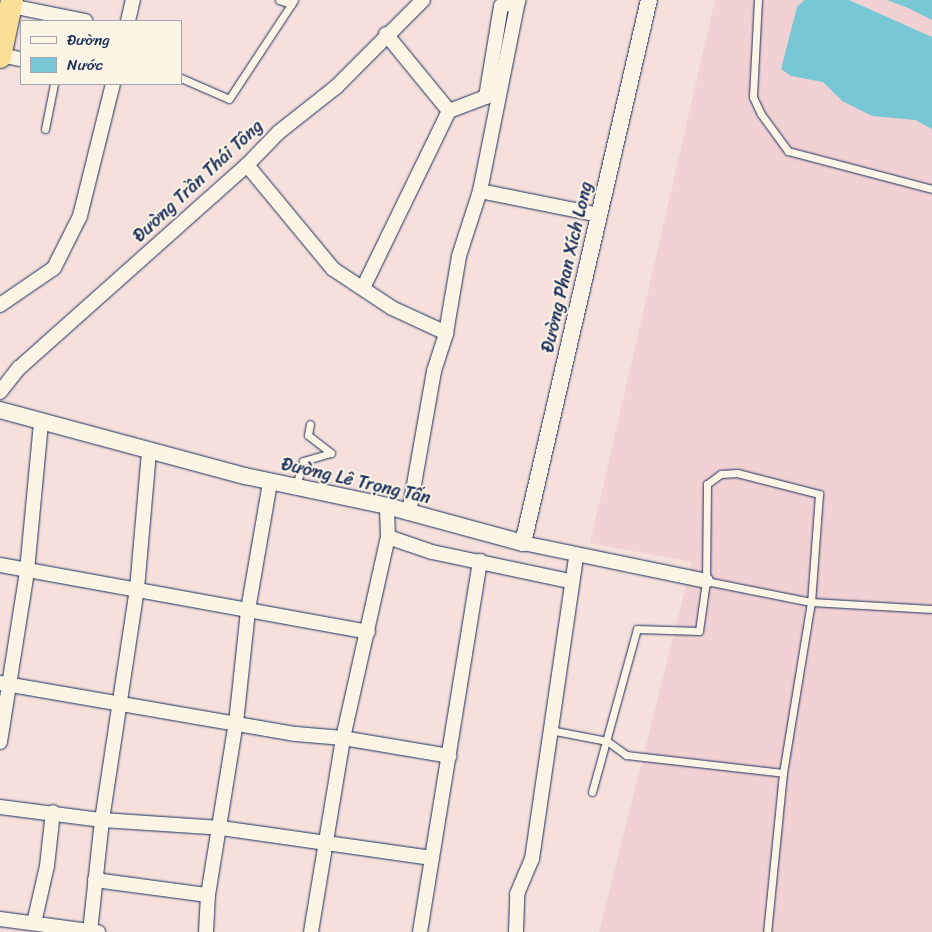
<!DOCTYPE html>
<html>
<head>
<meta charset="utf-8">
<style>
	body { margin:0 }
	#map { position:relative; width:932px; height:932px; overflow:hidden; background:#f6e0db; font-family:Sriracha,sans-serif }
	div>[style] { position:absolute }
	.built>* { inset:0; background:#f2d1d4 }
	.water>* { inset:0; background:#78c7d4 }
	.roads { filter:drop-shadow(0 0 1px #1b2f5e) drop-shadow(0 0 1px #1b2f5e) }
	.service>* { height:7px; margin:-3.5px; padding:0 3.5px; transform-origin:3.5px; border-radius:3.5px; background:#fcf5e5 }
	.minor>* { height:14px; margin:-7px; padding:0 7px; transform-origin:7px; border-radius:7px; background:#fcf5e5 }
	.tertiary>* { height:16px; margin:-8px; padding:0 8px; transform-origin:8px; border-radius:8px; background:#fcf5e5 }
	.trunk>* { height:22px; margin:-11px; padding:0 11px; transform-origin:11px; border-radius:11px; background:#fbdf96 }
	span { translate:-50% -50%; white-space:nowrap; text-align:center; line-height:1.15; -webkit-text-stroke:4px #fcf5e5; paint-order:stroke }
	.street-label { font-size:18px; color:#1b2f5e }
	.legend { position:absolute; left:20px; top:20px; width:162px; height:65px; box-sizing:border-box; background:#fcf5e5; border:1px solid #a2a6af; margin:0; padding:6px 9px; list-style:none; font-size:15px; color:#1b2f5e }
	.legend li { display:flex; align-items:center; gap:10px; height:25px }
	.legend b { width:25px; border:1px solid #a2a6af }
</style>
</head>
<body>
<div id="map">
	<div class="built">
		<i style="clip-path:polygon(715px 0,932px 0,932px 932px,599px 932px,692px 562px,590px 543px)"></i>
	</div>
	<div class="water">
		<i style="clip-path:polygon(804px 0,849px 0,932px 37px,932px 129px,915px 120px,872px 116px,842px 101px,823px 82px,791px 76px,781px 69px,797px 7px)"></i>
		<i style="clip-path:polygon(887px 0,932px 0,932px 20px,908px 8px)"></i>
	</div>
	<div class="roads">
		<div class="service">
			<i style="left:279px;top:0;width:13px;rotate:18deg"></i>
			<i style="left:758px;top:0;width:97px;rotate:93deg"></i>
			<i style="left:753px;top:97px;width:19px;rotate:65deg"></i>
			<i style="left:761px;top:114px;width:46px;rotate:53.9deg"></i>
			<i style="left:788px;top:151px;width:149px;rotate:14.8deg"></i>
			<i style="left:181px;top:78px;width:52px;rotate:23.6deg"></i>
			<i style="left:229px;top:99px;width:118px;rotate:-56.7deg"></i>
			<i style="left:45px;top:129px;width:46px;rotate:-78.7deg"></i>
			<i style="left:296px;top:486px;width:26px;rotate:-74deg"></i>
			<i style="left:303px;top:461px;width:29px;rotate:-16deg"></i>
			<i style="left:331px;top:453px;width:29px;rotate:-142deg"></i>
			<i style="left:308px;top:435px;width:11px;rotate:-80deg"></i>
			<i style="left:706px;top:581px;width:107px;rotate:11.3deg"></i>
			<i style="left:811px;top:602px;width:121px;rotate:3.3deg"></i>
			<i style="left:550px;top:730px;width:58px;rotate:10.9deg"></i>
			<i style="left:607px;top:741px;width:24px;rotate:36deg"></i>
			<i style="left:626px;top:755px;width:158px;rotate:6.5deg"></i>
			<i style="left:592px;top:792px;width:169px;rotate:-74.6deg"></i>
			<i style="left:637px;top:629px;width:62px;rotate:1.8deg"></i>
			<i style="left:699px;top:631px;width:50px;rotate:-82deg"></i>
			<i style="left:706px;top:581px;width:97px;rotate:-89.4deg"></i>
			<i style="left:707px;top:484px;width:17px;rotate:-36deg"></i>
			<i style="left:721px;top:474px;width:16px;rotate:-4deg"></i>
			<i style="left:737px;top:473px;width:85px;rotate:14.4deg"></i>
			<i style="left:819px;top:494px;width:108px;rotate:94.2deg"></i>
			<i style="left:811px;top:602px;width:173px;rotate:99.3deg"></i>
			<i style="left:783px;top:773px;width:160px;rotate:95.7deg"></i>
		</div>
		<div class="minor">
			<i style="left:11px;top:6px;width:76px;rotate:11.5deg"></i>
			<i style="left:128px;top:21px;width:22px;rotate:-77deg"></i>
			<i style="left:386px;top:34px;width:99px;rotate:50.7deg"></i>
			<i style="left:0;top:55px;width:21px;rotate:11deg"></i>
			<i style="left:247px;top:165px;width:135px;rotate:50.4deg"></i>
			<i style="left:333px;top:269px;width:71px;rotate:33.5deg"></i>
			<i style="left:392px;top:308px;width:60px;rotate:24.8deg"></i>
			<i style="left:480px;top:191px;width:122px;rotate:11.3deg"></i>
			<i style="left:363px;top:288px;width:197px;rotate:-64.1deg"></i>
			<i style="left:449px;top:111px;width:40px;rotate:-21deg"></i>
			<i style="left:486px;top:97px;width:92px;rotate:-80.6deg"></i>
			<i style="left:501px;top:6px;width:18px;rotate:-16deg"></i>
			<i style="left:0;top:305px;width:65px;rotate:-34.4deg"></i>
			<i style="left:54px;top:268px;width:58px;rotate:-63.4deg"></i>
			<i style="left:80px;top:216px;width:136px;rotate:-76deg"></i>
			<i style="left:0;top:392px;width:31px;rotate:-52deg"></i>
			<i style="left:19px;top:368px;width:305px;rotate:-41.7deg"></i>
			<i style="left:247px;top:165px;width:46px;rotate:-45.9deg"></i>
			<i style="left:279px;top:132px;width:73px;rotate:-38.3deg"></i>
			<i style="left:336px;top:87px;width:123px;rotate:-45deg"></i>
			<i style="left:409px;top:513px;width:144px;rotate:-80deg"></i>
			<i style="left:434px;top:371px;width:40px;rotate:-72deg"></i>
			<i style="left:446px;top:333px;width:78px;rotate:-80.4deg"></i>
			<i style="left:459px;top:256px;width:68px;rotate:-72.1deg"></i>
			<i style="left:480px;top:191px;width:195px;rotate:-78.7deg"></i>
			<i style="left:388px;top:537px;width:46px;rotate:18.8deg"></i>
			<i style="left:432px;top:552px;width:141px;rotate:11.9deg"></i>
			<i style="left:523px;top:543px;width:187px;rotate:11.7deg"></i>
			<i style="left:0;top:565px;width:374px;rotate:10.3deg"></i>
			<i style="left:0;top:683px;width:300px;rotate:9.8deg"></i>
			<i style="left:296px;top:734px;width:47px;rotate:4.9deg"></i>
			<i style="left:343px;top:738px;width:108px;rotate:9.6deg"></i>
			<i style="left:0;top:742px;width:173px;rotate:-81deg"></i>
			<i style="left:27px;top:571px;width:149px;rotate:-84.6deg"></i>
			<i style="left:0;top:807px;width:103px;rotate:7.3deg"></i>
			<i style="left:102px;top:820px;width:119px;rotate:3.8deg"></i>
			<i style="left:221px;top:828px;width:213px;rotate:8.1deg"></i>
			<i style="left:95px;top:880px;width:114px;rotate:7.6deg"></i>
			<i style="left:0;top:919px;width:99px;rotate:7.6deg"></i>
			<i style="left:34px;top:923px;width:58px;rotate:-77.2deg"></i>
			<i style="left:47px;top:866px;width:54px;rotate:-83.7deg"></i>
			<i style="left:90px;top:932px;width:113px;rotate:-83.9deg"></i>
			<i style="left:102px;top:820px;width:234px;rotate:-81.4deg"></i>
			<i style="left:137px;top:589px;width:139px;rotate:-85deg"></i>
			<i style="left:206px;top:932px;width:37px;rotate:-87deg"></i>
			<i style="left:208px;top:895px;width:174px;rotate:-80.8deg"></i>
			<i style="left:236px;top:723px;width:114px;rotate:-83.9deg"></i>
			<i style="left:248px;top:610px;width:130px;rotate:-80.2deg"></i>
			<i style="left:311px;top:932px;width:197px;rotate:-80.6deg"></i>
			<i style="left:343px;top:738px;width:206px;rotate:-77.4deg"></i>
			<i style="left:388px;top:537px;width:31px;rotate:-92deg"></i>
			<i style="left:420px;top:932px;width:376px;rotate:-80.8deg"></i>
			<i style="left:516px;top:932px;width:38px;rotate:-88deg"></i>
			<i style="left:517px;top:894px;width:38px;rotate:-67deg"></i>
			<i style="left:532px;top:859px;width:305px;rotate:-81.7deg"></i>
		</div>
		<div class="tertiary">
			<i style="left:0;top:410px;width:254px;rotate:15.1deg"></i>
			<i style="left:245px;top:476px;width:145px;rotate:11.9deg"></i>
			<i style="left:387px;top:506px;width:141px;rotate:15.2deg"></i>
			<i style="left:523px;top:543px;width:557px;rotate:-76.94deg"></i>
		</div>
		<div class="trunk">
			<i style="left:0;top:57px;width:58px;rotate:-78.1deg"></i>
		</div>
	</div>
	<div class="street-label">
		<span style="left:198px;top:181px;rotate:-43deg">Đường Trần Thái Tông</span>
		<span style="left:567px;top:267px;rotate:-77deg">Đường Phan Xích Long</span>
		<span style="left:356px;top:481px;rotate:13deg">Đường Lê Trọng Tấn</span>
	</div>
	<ul class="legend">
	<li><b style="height:6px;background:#fcf5e5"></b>Đường</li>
	<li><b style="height:14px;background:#78c7d4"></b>Nước</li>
	</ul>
</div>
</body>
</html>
